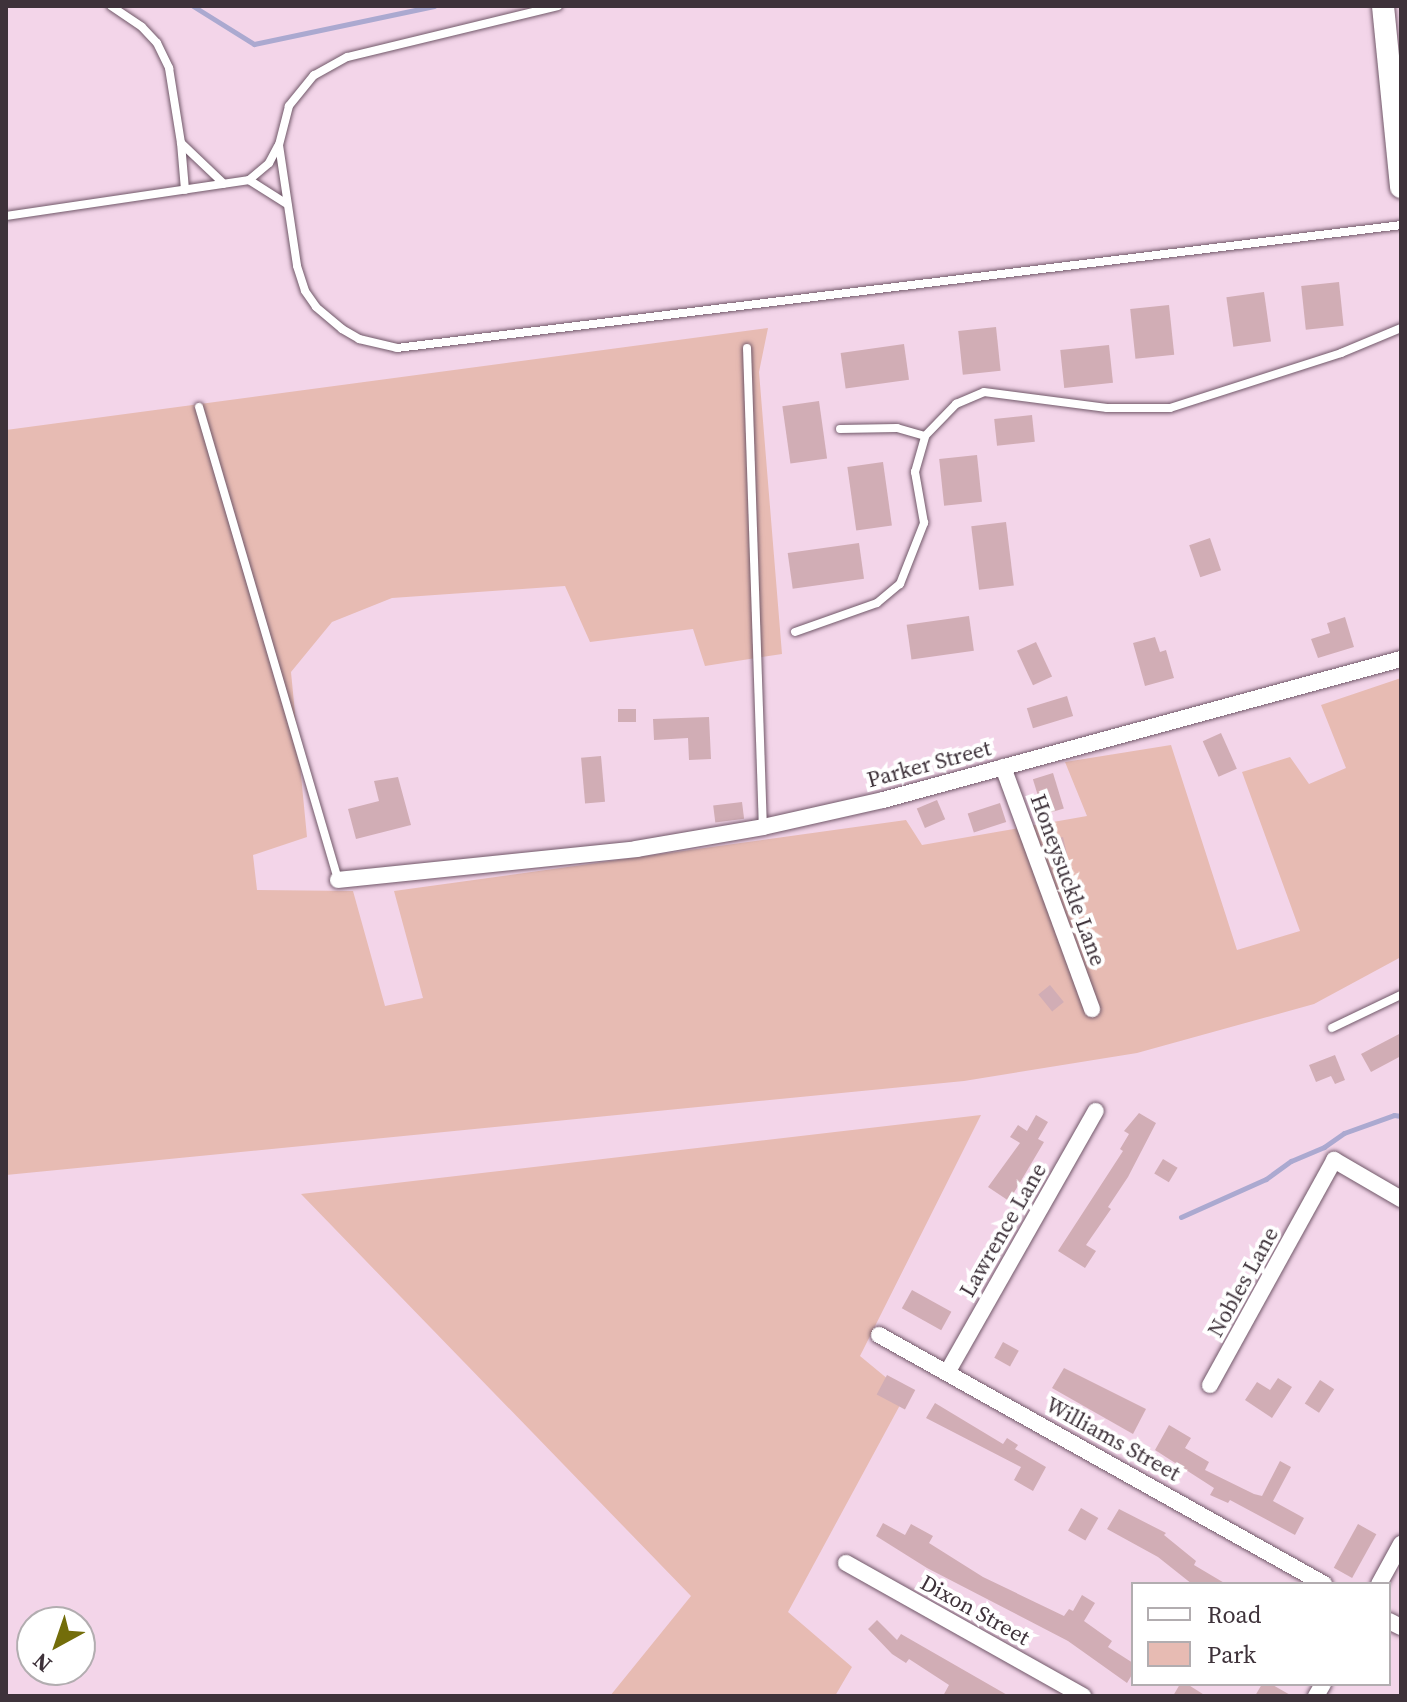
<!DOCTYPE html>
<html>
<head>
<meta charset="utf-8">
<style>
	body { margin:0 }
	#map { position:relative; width:1407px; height:1702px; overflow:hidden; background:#f3d5e9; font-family:"Source Serif 4",serif }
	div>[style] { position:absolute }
	.green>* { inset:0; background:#e7bbb3 }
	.stream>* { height:5px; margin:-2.5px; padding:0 2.5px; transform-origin:2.5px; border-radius:2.5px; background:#aba9d0 }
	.building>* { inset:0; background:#d1adb5; transform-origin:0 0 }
	.roads { filter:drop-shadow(0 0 2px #715869) drop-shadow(0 0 2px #715869) }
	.lane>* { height:8px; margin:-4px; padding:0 4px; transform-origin:4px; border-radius:4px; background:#fff }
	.street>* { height:16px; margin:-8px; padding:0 8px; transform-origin:8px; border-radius:8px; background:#fff }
	.secondary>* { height:22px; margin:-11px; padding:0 11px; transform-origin:11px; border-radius:11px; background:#fff }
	span { translate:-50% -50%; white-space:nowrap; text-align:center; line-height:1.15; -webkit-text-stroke:8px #fff; paint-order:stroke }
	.street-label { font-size:22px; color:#3e323a }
	.frame { position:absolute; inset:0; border:8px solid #3e323a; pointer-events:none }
	.legend { position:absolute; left:1131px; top:1582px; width:260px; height:104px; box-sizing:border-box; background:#fff; border:2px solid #b2adb0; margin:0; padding:10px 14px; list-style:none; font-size:24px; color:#3e323a }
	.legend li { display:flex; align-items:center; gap:16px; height:40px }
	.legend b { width:40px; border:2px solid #b2adb0 }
	.north { position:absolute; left:16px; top:1606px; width:80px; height:80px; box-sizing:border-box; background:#fff; border:2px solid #b2adb0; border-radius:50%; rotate:220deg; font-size:22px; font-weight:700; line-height:32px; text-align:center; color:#3e323a }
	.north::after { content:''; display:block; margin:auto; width:28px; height:36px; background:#736d0a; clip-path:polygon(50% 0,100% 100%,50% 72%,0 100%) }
</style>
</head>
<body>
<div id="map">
	<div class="green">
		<i style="clip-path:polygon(768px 328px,759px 372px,782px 654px,705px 666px,693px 629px,590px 642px,565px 586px,392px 598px,332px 622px,291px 672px,307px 837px,253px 855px,257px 890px,353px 891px,385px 1006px,423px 998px,394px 891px,906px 820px,922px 845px,1087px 816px,1065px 762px,1171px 745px,1237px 950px,1300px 931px,1242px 772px,1290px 757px,1309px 784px,1346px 768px,1321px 705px,1401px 678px,1401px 957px,1314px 1004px,1137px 1053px,964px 1081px,6px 1175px,6px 430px)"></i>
		<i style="clip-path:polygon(981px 1115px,860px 1356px,906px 1394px,788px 1612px,852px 1667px,835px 1696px,610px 1696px,691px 1596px,301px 1194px)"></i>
	</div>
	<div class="stream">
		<i style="left:193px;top:6px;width:72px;rotate:31.9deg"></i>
		<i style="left:254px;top:44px;width:184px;rotate:-11.9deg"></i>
		<i style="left:1181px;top:1217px;width:93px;rotate:-24.1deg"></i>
		<i style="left:1266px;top:1179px;width:31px;rotate:-36deg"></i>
		<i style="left:1291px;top:1161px;width:36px;rotate:-23deg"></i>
		<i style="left:1324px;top:1147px;width:24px;rotate:-35deg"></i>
		<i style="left:1344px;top:1133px;width:53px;rotate:-19.8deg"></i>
		<i style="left:1394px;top:1115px;width:7px;rotate:8deg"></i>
	</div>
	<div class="building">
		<i style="left:1339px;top:282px;width:44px;height:38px;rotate:84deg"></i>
		<i style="left:1264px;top:292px;width:50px;height:38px;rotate:82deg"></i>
		<i style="left:1169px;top:305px;width:50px;height:39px;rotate:84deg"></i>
		<i style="left:996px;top:327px;width:44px;height:38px;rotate:84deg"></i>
		<i style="left:904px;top:344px;width:36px;height:64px;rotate:82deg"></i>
		<i style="left:1109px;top:345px;width:38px;height:49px;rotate:84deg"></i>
		<i style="left:819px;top:401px;width:58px;height:37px;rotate:82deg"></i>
		<i style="left:1032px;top:415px;width:27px;height:38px;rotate:84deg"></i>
		<i style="left:977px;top:455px;width:47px;height:38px;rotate:84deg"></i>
		<i style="left:883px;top:462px;width:64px;height:36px;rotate:82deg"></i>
		<i style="left:1006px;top:522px;width:64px;height:35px;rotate:83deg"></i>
		<i style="left:1210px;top:538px;width:34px;height:22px;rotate:71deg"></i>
		<i style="left:859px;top:543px;width:36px;height:72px;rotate:82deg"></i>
		<i style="left:969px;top:616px;width:35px;height:63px;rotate:82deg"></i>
		<i style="clip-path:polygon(1345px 617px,1354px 647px,1318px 658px,1311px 639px,1330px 633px,1327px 623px)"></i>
		<i style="clip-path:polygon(1155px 637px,1160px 652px,1166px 650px,1174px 678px,1145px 686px,1133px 643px)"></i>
		<i style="left:1036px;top:642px;width:38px;height:21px;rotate:65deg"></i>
		<i style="left:1067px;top:696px;width:21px;height:42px;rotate:73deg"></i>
		<i style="left:636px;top:709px;width:13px;height:18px;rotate:90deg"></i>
		<i style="clip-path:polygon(709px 717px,711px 759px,689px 760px,688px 738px,654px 740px,653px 719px)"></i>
		<i style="left:1221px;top:733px;width:39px;height:20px;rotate:66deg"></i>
		<i style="left:601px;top:756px;width:46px;height:20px;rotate:85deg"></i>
		<i style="left:1053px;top:773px;width:37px;height:21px;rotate:73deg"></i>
		<i style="clip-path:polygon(398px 777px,411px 825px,356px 839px,348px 809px,379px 801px,374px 781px)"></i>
		<i style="left:937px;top:800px;width:21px;height:22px;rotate:67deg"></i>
		<i style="left:742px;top:802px;width:17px;height:29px;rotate:83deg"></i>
		<i style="left:1000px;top:803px;width:20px;height:34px;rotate:72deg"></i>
		<i style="left:1063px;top:837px;width:23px;height:17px;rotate:77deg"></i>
		<i style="left:1050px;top:985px;width:22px;height:15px;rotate:51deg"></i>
		<i style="clip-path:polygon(1401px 1033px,1401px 1056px,1371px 1072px,1361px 1054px)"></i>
		<i style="clip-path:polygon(1335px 1055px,1345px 1080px,1335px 1084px,1331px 1076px,1316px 1082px,1309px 1065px)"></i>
		<i style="clip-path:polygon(1139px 1113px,1156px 1123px,1128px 1177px,1108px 1207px,1111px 1209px,1086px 1245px,1096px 1251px,1085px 1268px,1058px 1251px,1123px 1151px,1120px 1149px,1129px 1134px,1124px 1131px)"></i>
		<i style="clip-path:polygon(1036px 1115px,1048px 1122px,1038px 1139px,1044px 1142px,1009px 1201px,988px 1187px,1020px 1143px,1010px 1137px,1018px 1125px,1027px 1131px)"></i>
		<i style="left:1163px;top:1159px;width:17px;height:17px;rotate:31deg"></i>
		<i style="left:912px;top:1290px;width:45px;height:21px;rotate:29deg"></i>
		<i style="left:1003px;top:1342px;width:18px;height:18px;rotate:29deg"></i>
		<i style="clip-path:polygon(1064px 1368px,1146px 1409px,1133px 1434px,1052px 1388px)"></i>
		<i style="left:887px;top:1375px;width:32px;height:22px;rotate:28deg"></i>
		<i style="clip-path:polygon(1278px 1378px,1292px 1387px,1272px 1418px,1245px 1400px,1257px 1382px,1270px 1390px)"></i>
		<i style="left:1320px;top:1380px;width:17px;height:28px;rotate:33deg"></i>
		<i style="clip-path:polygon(935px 1403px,1003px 1444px,1007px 1438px,1018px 1445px,1015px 1449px,1046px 1467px,1033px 1491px,1014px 1480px,1021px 1467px,926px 1418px)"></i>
		<i style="clip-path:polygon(1169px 1425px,1191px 1438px,1185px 1448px,1209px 1462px,1205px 1470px,1254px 1494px,1262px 1496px,1280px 1461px,1291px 1467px,1273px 1501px,1304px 1518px,1295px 1535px,1230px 1500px,1228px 1503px,1210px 1495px,1214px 1488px,1155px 1450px)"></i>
		<i style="left:1081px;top:1508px;width:20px;height:26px;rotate:30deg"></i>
		<i style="clip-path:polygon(1119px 1509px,1166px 1533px,1164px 1535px,1196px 1561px,1194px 1565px,1226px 1584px,1192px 1584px,1158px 1557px,1107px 1529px)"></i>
		<i style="clip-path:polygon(883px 1523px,905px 1535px,911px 1524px,933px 1536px,929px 1543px,983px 1577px,1064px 1616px,1069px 1609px,1073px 1611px,1082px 1595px,1095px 1603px,1084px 1621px,1112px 1641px,1108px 1647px,1133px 1663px,1133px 1673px,1127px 1683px,1068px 1641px,927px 1568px,876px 1536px)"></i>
		<i style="left:1358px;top:1524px;width:21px;height:50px;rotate:29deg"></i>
		<i style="clip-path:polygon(877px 1620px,897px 1640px,901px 1634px,1009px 1696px,943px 1696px,949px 1685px,909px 1659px,906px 1663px,892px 1654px,868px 1629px)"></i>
		<i style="clip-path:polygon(1180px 1684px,1187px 1684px,1206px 1696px,1173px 1696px)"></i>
		<i style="clip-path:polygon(1262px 1684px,1271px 1684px,1292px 1696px,1255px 1696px)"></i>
	</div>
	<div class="roads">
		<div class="lane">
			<i style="left:111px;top:6px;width:37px;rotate:34deg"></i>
			<i style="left:142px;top:27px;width:22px;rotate:47deg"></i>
			<i style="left:157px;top:43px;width:28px;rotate:64deg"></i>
			<i style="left:169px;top:68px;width:76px;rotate:80.9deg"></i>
			<i style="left:181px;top:143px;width:59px;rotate:43.6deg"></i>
			<i style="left:558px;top:6px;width:217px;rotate:166.4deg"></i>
			<i style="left:347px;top:57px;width:38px;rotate:151deg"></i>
			<i style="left:314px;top:75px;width:40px;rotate:129deg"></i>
			<i style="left:289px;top:106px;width:40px;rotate:104.4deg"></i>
			<i style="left:279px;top:145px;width:122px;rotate:81.5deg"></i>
			<i style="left:297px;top:266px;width:26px;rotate:72deg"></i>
			<i style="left:305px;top:291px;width:19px;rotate:55deg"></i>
			<i style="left:316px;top:307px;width:34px;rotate:40deg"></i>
			<i style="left:342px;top:329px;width:20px;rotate:30deg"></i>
			<i style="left:359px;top:339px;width:39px;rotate:13deg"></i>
			<i style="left:397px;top:348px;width:1012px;rotate:-6.98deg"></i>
			<i style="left:181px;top:143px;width:47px;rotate:85.1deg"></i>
			<i style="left:249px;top:180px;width:45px;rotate:32.3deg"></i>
			<i style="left:6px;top:216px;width:246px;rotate:-8.4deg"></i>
			<i style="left:249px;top:180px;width:26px;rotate:-40deg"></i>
			<i style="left:269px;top:163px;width:19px;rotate:-62deg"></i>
			<i style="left:747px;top:348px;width:479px;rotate:88.1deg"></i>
			<i style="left:199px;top:407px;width:493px;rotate:73.6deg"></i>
			<i style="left:840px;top:429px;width:57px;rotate:-1deg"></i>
			<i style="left:897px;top:428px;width:29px;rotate:16deg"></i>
			<i style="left:795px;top:632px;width:87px;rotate:-19.5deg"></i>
			<i style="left:877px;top:603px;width:30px;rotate:-40deg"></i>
			<i style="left:900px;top:584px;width:66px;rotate:-68.5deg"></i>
			<i style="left:924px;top:523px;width:52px;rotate:-100deg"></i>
			<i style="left:915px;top:472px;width:37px;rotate:-74deg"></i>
			<i style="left:925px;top:436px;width:45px;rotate:-45.9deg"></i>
			<i style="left:956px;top:404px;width:30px;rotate:-23deg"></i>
			<i style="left:984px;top:392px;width:124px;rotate:7.4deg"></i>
			<i style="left:1107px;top:408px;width:63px"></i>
			<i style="left:1170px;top:408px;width:180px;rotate:-17.8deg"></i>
			<i style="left:1341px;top:353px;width:65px;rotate:-22.6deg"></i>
			<i style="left:1332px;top:1028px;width:76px;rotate:-25.6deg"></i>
		</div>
		<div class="street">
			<i style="left:1003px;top:767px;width:258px;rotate:69.8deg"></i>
			<i style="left:338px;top:880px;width:300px;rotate:-5.9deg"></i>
			<i style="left:636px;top:849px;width:129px;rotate:-9.8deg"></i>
			<i style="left:763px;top:827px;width:123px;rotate:-12.7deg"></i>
			<i style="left:883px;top:800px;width:537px;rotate:-15.23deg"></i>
			<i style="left:879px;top:1335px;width:510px;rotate:29.23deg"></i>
			<i style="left:948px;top:1371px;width:299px;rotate:-60.4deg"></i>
			<i style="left:1210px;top:1385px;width:257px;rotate:-61.1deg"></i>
			<i style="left:1334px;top:1160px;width:78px;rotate:30.2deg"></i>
			<i style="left:846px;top:1563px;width:272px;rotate:29.3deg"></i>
			<i style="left:1379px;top:1584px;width:46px;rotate:-61.2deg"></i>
			<i style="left:1389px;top:1621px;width:13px;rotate:27deg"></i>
			<i style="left:1316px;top:1696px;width:14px;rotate:-60deg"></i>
		</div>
		<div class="secondary">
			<i style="left:1383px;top:6px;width:182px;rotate:84.3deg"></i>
		</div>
	</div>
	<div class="street-label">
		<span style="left:929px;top:764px;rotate:-15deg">Parker Street</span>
		<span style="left:1068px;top:880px;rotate:70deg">Honeysuckle Lane</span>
		<span style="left:1003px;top:1230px;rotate:-60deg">Lawrence Lane</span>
		<span style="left:1243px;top:1282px;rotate:-61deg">Nobles Lane</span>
		<span style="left:1113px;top:1439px;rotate:29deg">Williams Street</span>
		<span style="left:975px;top:1610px;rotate:29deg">Dixon Street</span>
	</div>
	<div class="frame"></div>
	<ul class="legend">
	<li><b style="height:10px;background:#fff"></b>Road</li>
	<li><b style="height:22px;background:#e7bbb3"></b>Park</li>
	</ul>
	<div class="north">N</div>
</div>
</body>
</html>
